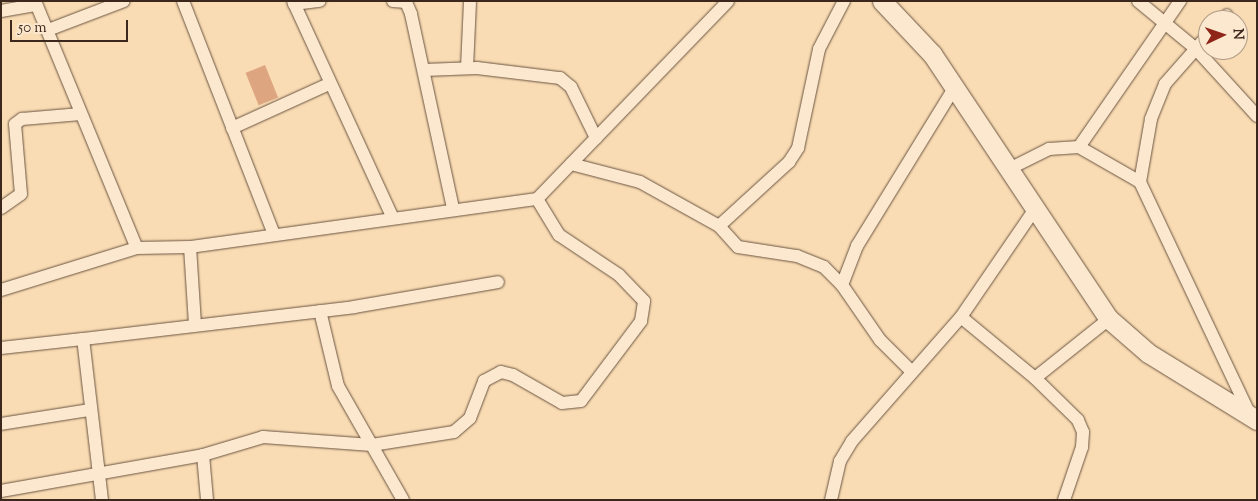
<!DOCTYPE html>
<html>
<head>
<meta charset="utf-8">
<style>
	body { margin:0 }
	#map { position:relative; width:1258px; height:501px; overflow:hidden; background:#f9dcb3; font-family:"Sorts Mill Goudy",serif }
	div>[style] { position:absolute }
	.building>* { inset:0; background:#dda681; transform-origin:0 0 }
	.roads { filter:drop-shadow(0 0 1px #6b5442) drop-shadow(0 0 1px #6b5442) }
	.street>* { height:12px; margin:-6px; padding:0 6px; transform-origin:6px; border-radius:6px; background:#fbe8ce }
	.secondary>* { height:19px; margin:-9.5px; padding:0 9.5px; transform-origin:9.5px; border-radius:9.5px; background:#fbe8ce }
	span { translate:-50% -50%; white-space:nowrap; text-align:center; line-height:1.15; -webkit-text-stroke:5px #fbe8ce; paint-order:stroke }
	.frame { position:absolute; inset:0; border:2px solid #3c271d; pointer-events:none }
	.north { position:absolute; left:1198px; top:10px; width:50px; height:50px; box-sizing:border-box; background:#fbe8ce; border:1px solid #af9b87; border-radius:50%; rotate:87deg; font-size:14px; font-weight:700; line-height:20px; text-align:center; color:#3c271d }
	.north::after { content:''; display:block; margin:auto; width:18px; height:22px; background:#8f2418; clip-path:polygon(50% 0,100% 100%,50% 72%,0 100%) }
	.scale { position:absolute; left:10px; top:20px; width:118px; height:22px; box-sizing:border-box; border:2px solid #3c271d; border-top:0; padding-left:6px; font-size:15px; line-height:18px; white-space:nowrap; color:#3c271d; -webkit-text-stroke:4px #fbe8ce; paint-order:stroke }
</style>
</head>
<body>
<div id="map">
	<div class="building">
		<i style="left:265px;top:65px;width:35px;height:21px;rotate:68deg"></i>
	</div>
	<div class="roads">
		<div class="street">
			<i style="left:35px;top:1px;width:267px;rotate:67.6deg"></i>
			<i style="left:183px;top:1px;width:251px;rotate:68.7deg"></i>
			<i style="left:293px;top:1px;width:237px;rotate:65.3deg"></i>
			<i style="left:393px;top:1px;width:13px;rotate:4deg"></i>
			<i style="left:406px;top:2px;width:13px;rotate:67deg"></i>
			<i style="left:411px;top:14px;width:199px;rotate:77.8deg"></i>
			<i style="left:1138px;top:1px;width:74px;rotate:39.5deg"></i>
			<i style="left:1195px;top:48px;width:92px;rotate:47.6deg"></i>
			<i style="left:294px;top:4px;width:26px;rotate:-7deg"></i>
			<i style="left:1px;top:11px;width:36px;rotate:-10deg"></i>
			<i style="left:1223px;top:20px;width:6px;rotate:-51deg"></i>
			<i style="left:48px;top:30px;width:81px;rotate:-20.9deg"></i>
			<i style="left:1208px;top:35px;width:65px;rotate:131.3deg"></i>
			<i style="left:1165px;top:84px;width:38px;rotate:112deg"></i>
			<i style="left:1151px;top:119px;width:64px;rotate:99.9deg"></i>
			<i style="left:1140px;top:182px;width:258px;rotate:64.7deg"></i>
			<i style="left:467px;top:68px;width:67px;rotate:-87.4deg"></i>
			<i style="left:424px;top:70px;width:53px;rotate:-2.2deg"></i>
			<i style="left:477px;top:68px;width:84px;rotate:6.9deg"></i>
			<i style="left:560px;top:78px;width:14px;rotate:39deg"></i>
			<i style="left:571px;top:87px;width:57px;rotate:63.9deg"></i>
			<i style="left:232px;top:128px;width:107px;rotate:-24.4deg"></i>
			<i style="left:1079px;top:147px;width:178px;rotate:-55.3deg"></i>
			<i style="left:571px;top:164px;width:71px;rotate:14.6deg"></i>
			<i style="left:640px;top:182px;width:90px;rotate:29.1deg"></i>
			<i style="left:719px;top:226px;width:95px;rotate:-42.4deg"></i>
			<i style="left:789px;top:162px;width:17px;rotate:-57deg"></i>
			<i style="left:798px;top:148px;width:101px;rotate:-78deg"></i>
			<i style="left:819px;top:49px;width:54px;rotate:-62.5deg"></i>
			<i style="left:1009px;top:169px;width:45px;rotate:-26.6deg"></i>
			<i style="left:1049px;top:149px;width:30px;rotate:-4deg"></i>
			<i style="left:1079px;top:147px;width:70px;rotate:29.8deg"></i>
			<i style="left:1px;top:208px;width:24px;rotate:-35deg"></i>
			<i style="left:21px;top:194px;width:70px;rotate:-94.9deg"></i>
			<i style="left:15px;top:124px;width:9px;rotate:-36deg"></i>
			<i style="left:22px;top:119px;width:59px;rotate:-4.8deg"></i>
			<i style="left:719px;top:226px;width:28px;rotate:48deg"></i>
			<i style="left:738px;top:247px;width:60px;rotate:8.7deg"></i>
			<i style="left:797px;top:256px;width:29px;rotate:22deg"></i>
			<i style="left:824px;top:267px;width:25px;rotate:45deg"></i>
			<i style="left:842px;top:285px;width:67px;rotate:55.4deg"></i>
			<i style="left:880px;top:340px;width:44px;rotate:45deg"></i>
			<i style="left:190px;top:247px;width:77px;rotate:86.3deg"></i>
			<i style="left:842px;top:285px;width:42px;rotate:-69deg"></i>
			<i style="left:857px;top:246px;width:187px;rotate:-58.4deg"></i>
			<i style="left:1px;top:290px;width:142px;rotate:-17.2deg"></i>
			<i style="left:137px;top:248px;width:53px;rotate:-1.1deg"></i>
			<i style="left:190px;top:247px;width:350px;rotate:-7.9deg"></i>
			<i style="left:537px;top:199px;width:275px;rotate:-46deg"></i>
			<i style="left:320px;top:311px;width:77px;rotate:76.5deg"></i>
			<i style="left:338px;top:386px;width:131px;rotate:60.3deg"></i>
			<i style="left:961px;top:317px;width:131px;rotate:-55.6deg"></i>
			<i style="left:1px;top:348px;width:82px;rotate:-6.3deg"></i>
			<i style="left:1px;top:424px;width:89px;rotate:-9deg"></i>
			<i style="left:203px;top:455px;width:63px;rotate:-16.7deg"></i>
			<i style="left:263px;top:437px;width:109px;rotate:4.2deg"></i>
			<i style="left:372px;top:445px;width:83px;rotate:-9deg"></i>
			<i style="left:454px;top:432px;width:21px;rotate:-41deg"></i>
			<i style="left:470px;top:418px;width:40px;rotate:-69deg"></i>
			<i style="left:484px;top:381px;width:19px;rotate:-28deg"></i>
			<i style="left:501px;top:372px;width:12px;rotate:14deg"></i>
			<i style="left:513px;top:375px;width:56px;rotate:29.7deg"></i>
			<i style="left:562px;top:403px;width:19px;rotate:-6deg"></i>
			<i style="left:581px;top:401px;width:100px;rotate:-53.1deg"></i>
			<i style="left:641px;top:321px;width:20px;rotate:-81deg"></i>
			<i style="left:644px;top:301px;width:36px;rotate:-134deg"></i>
			<i style="left:619px;top:275px;width:72px;rotate:-146.3deg"></i>
			<i style="left:559px;top:235px;width:42px;rotate:-121.4deg"></i>
			<i style="left:1px;top:491px;width:205px;rotate:-10.1deg"></i>
			<i style="left:203px;top:455px;width:45px;rotate:84.9deg"></i>
			<i style="left:102px;top:500px;width:162px;rotate:-96.7deg"></i>
			<i style="left:83px;top:339px;width:273px;rotate:-6.7deg"></i>
			<i style="left:354px;top:307px;width:146px;rotate:-9.8deg"></i>
			<i style="left:831px;top:500px;width:40px;rotate:-77deg"></i>
			<i style="left:840px;top:461px;width:23px;rotate:-59deg"></i>
			<i style="left:852px;top:441px;width:165px;rotate:-48.7deg"></i>
			<i style="left:961px;top:317px;width:96px;rotate:39.5deg"></i>
			<i style="left:1064px;top:500px;width:56px;rotate:-71.2deg"></i>
			<i style="left:1082px;top:447px;width:15px;rotate:-86deg"></i>
			<i style="left:1083px;top:432px;width:13px;rotate:-113deg"></i>
			<i style="left:1078px;top:420px;width:60px;rotate:-135.7deg"></i>
			<i style="left:1035px;top:378px;width:95px;rotate:-38.6deg"></i>
		</div>
		<div class="secondary">
			<i style="left:882px;top:1px;width:73px;rotate:46.7deg"></i>
			<i style="left:932px;top:54px;width:319px;rotate:56.3deg"></i>
			<i style="left:1109px;top:319px;width:52px;rotate:41.1deg"></i>
			<i style="left:1148px;top:353px;width:128px;rotate:31.6deg"></i>
		</div>
	</div>
	<div class="frame"></div>
	<div class="north">N</div>
	<div class="scale">50 m</div>
</div>
</body>
</html>
